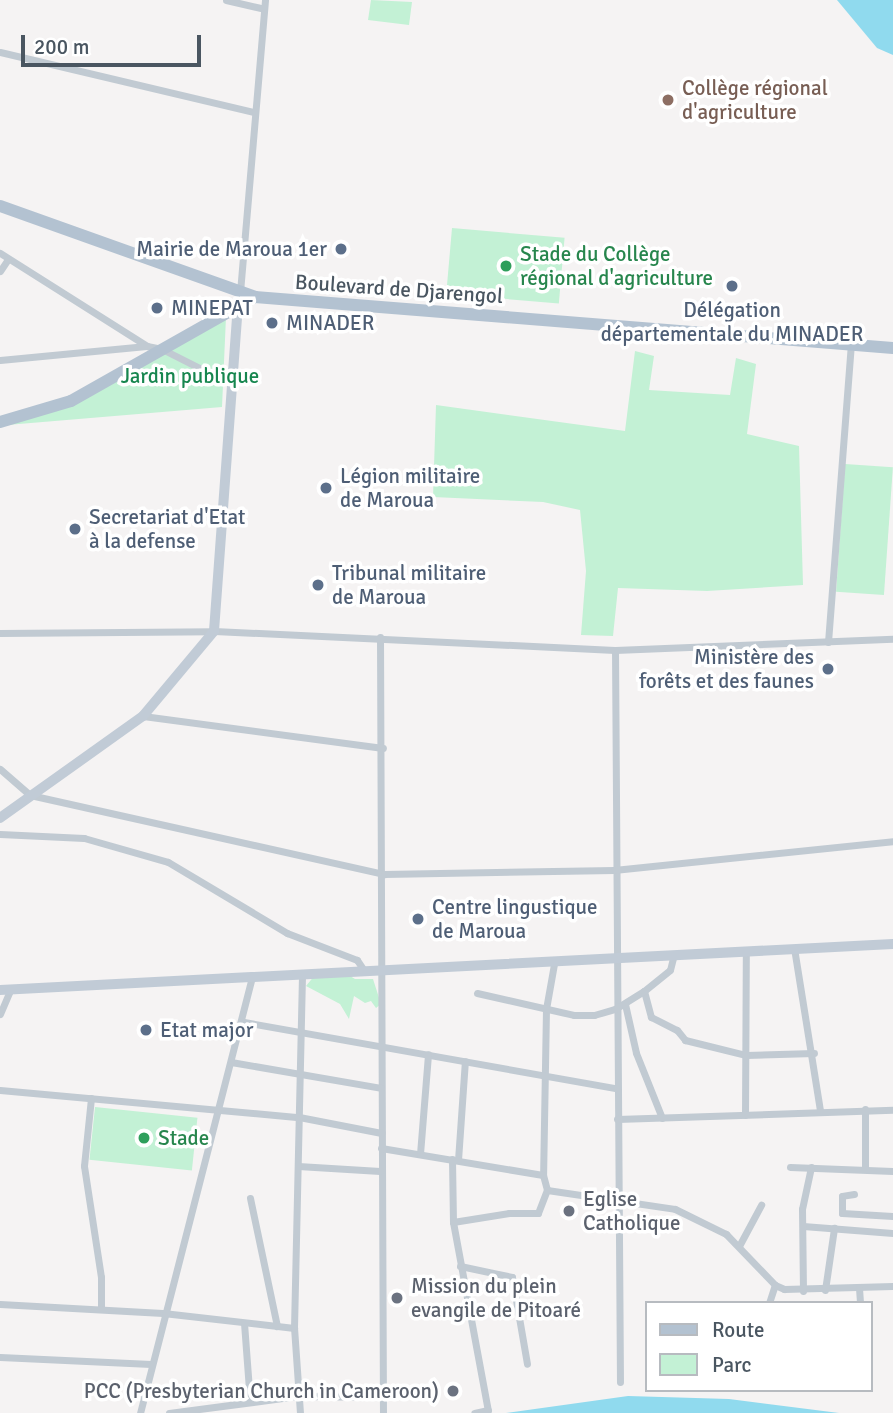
<!DOCTYPE html>
<html>
<head>
<meta charset="utf-8">
<style>
	body { margin:0 }
	#map { position:relative; width:893px; height:1413px; overflow:hidden; background:#f5f3f3; font-family:Signika,sans-serif }
	div>[style] { position:absolute }
	.green>* { inset:0; background:#c3f1d5; transform-origin:0 0 }
	.water>* { inset:0; background:#90daee }
	.street>* { height:7px; margin:-3.5px; padding:0 3.5px; transform-origin:3.5px; border-radius:3.5px; background:#c1cad2 }
	.secondary>* { height:10px; margin:-5px; padding:0 5px; transform-origin:5px; border-radius:5px; background:#c1cbd6 }
	.primary>* { height:12px; margin:-6px; padding:0 6px; transform-origin:6px; border-radius:6px; background:#b3c2d1 }
	.dots>* { width:19px; height:19px; translate:-50% -50%; box-sizing:border-box; border:4px solid #fff; border-radius:50% }
	span { translate:-50% -50%; white-space:nowrap; text-align:center; line-height:1.15; -webkit-text-stroke:7px #fff; paint-order:stroke }
	.education-label { font-size:21px; color:#785e54 }
	.left { translate:0 -50%; text-align:left }
	.service-label { font-size:21px; color:#4e5e75 }
	.right { translate:-100% -50%; text-align:right }
	.leisure-label { font-size:21px; color:#27864d }
	.street-label { font-size:21px; color:#4a5661 }
	.park-label { font-size:21px; color:#17864f }
	.worship-label { font-size:21px; color:#5b616d }
	.legend { position:absolute; left:645px; top:1301px; width:228px; height:91px; box-sizing:border-box; background:#fff; border:2px solid #b7bbc0; margin:0; padding:9px 12px; list-style:none; font-size:21px; color:#4a5661 }
	.legend li { display:flex; align-items:center; gap:14px; height:35px }
	.legend b { width:35px; border:2px solid #b7bbc0 }
	.scale { position:absolute; left:21px; top:35px; width:180px; height:32px; box-sizing:border-box; border:4px solid #4a5661; border-top:0; padding-left:9px; font-size:21px; line-height:24px; white-space:nowrap; color:#4a5661; -webkit-text-stroke:5px #fff; paint-order:stroke }
</style>
</head>
<body>
<div id="map">
	<div class="green">
		<i style="clip-path:polygon(371px 0,412px 2px,409px 25px,368px 20px)"></i>
		<i style="left:452px;top:228px;width:113px;height:66px;rotate:5deg"></i>
		<i style="clip-path:polygon(226px 317px,222px 407px,7px 425px,74px 405px)"></i>
		<i style="clip-path:polygon(635px 351px,654px 356px,649px 390px,730px 395px,736px 358px,756px 364px,747px 434px,799px 446px,803px 585px,707px 591px,618px 588px,613px 636px,581px 635px,586px 571px,580px 510px,543px 502px,433px 497px,436px 405px,625px 431px)"></i>
		<i style="left:845px;top:464px;width:48px;height:128px;rotate:4deg"></i>
		<i style="clip-path:polygon(345px 973px,355px 979px,373px 979px,381px 1004px,376px 1008px,371px 1001px,365px 1003px,354px 996px,349px 1019px,340px 1004px,306px 986px,315px 975px)"></i>
		<i style="left:95px;top:1107px;width:103px;height:53px;rotate:6deg"></i>
	</div>
	<div class="water">
		<i style="clip-path:polygon(837px 0,893px 0,893px 55px,877px 48px)"></i>
		<i style="clip-path:polygon(628px 1396px,729px 1399px,839px 1413px,506px 1413px)"></i>
	</div>
	<div class="street">
		<i style="left:226px;top:0;width:39px;rotate:13deg"></i>
		<i style="left:0;top:52px;width:261px;rotate:13.3deg"></i>
		<i style="left:0;top:253px;width:174px;rotate:32.3deg"></i>
		<i style="left:147px;top:346px;width:15px;rotate:11deg"></i>
		<i style="left:162px;top:349px;width:80px;rotate:26.9deg"></i>
		<i style="left:0;top:271px;width:14px;rotate:-56deg"></i>
		<i style="left:240px;top:292px;width:293px;rotate:-85.1deg"></i>
		<i style="left:0;top:360px;width:147px;rotate:-5.5deg"></i>
		<i style="left:0;top:633px;width:214px;rotate:-0.5deg"></i>
		<i style="left:214px;top:631px;width:401px;rotate:2.7deg"></i>
		<i style="left:615px;top:650px;width:278px;rotate:-2.3deg"></i>
		<i style="left:380px;top:637px;width:776px;rotate:89.78deg"></i>
		<i style="left:828px;top:642px;width:300px;rotate:-85.6deg"></i>
		<i style="left:615px;top:650px;width:732px;rotate:89.61deg"></i>
		<i style="left:143px;top:716px;width:242px;rotate:7.6deg"></i>
		<i style="left:0;top:769px;width:40px;rotate:41deg"></i>
		<i style="left:30px;top:795px;width:363px;rotate:12.6deg"></i>
		<i style="left:384px;top:874px;width:230px;rotate:-1deg"></i>
		<i style="left:614px;top:870px;width:281px;rotate:-5.9deg"></i>
		<i style="left:0;top:834px;width:84px;rotate:2.7deg"></i>
		<i style="left:84px;top:838px;width:87px;rotate:15.9deg"></i>
		<i style="left:168px;top:862px;width:139px;rotate:30.8deg"></i>
		<i style="left:287px;top:933px;width:75px;rotate:21.1deg"></i>
		<i style="left:357px;top:960px;width:14px;rotate:56deg"></i>
		<i style="left:794px;top:948px;width:164px;rotate:80.9deg"></i>
		<i style="left:554px;top:964px;width:46px;rotate:100.1deg"></i>
		<i style="left:546px;top:1009px;width:166px;rotate:91deg"></i>
		<i style="left:543px;top:1175px;width:16px;rotate:75deg"></i>
		<i style="left:547px;top:1190px;width:129px;rotate:8.4deg"></i>
		<i style="left:675px;top:1209px;width:57px;rotate:26.1deg"></i>
		<i style="left:726px;top:1234px;width:71px;rotate:46.1deg"></i>
		<i style="left:775px;top:1285px;width:10px;rotate:24deg"></i>
		<i style="left:784px;top:1289px;width:109px;rotate:-1.6deg"></i>
		<i style="left:644px;top:991px;width:27px;rotate:75deg"></i>
		<i style="left:651px;top:1017px;width:29px;rotate:27deg"></i>
		<i style="left:677px;top:1030px;width:13px;rotate:51deg"></i>
		<i style="left:685px;top:1040px;width:63px;rotate:13.8deg"></i>
		<i style="left:746px;top:1055px;width:68px;rotate:-1.7deg"></i>
		<i style="left:477px;top:993px;width:99px;rotate:12.8deg"></i>
		<i style="left:574px;top:1015px;width:20px"></i>
		<i style="left:594px;top:1015px;width:22px;rotate:-16deg"></i>
		<i style="left:615px;top:1009px;width:34px;rotate:-32deg"></i>
		<i style="left:644px;top:991px;width:33px;rotate:-39deg"></i>
		<i style="left:670px;top:970px;width:12px;rotate:-76deg"></i>
		<i style="left:625px;top:1004px;width:50px;rotate:77.3deg"></i>
		<i style="left:636px;top:1053px;width:70px;rotate:68.2deg"></i>
		<i style="left:0;top:1014px;width:26px;rotate:-67deg"></i>
		<i style="left:244px;top:1022px;width:377px;rotate:10.1deg"></i>
		<i style="left:231px;top:1062px;width:152px;rotate:9.8deg"></i>
		<i style="left:0;top:1090px;width:300px;rotate:5.2deg"></i>
		<i style="left:299px;top:1117px;width:84px;rotate:11deg"></i>
		<i style="left:91px;top:1098px;width:68px;rotate:95.9deg"></i>
		<i style="left:84px;top:1166px;width:112px;rotate:81.3deg"></i>
		<i style="left:101px;top:1277px;width:32px;rotate:90deg"></i>
		<i style="left:865px;top:1109px;width:60px;rotate:90deg"></i>
		<i style="left:745px;top:1115px;width:164px;rotate:-89.7deg"></i>
		<i style="left:617px;top:1119px;width:276px;rotate:-1.9deg"></i>
		<i style="left:381px;top:1148px;width:164px;rotate:9.5deg"></i>
		<i style="left:420px;top:1154px;width:100px;rotate:-85.4deg"></i>
		<i style="left:452px;top:1159px;width:63px;rotate:89.1deg"></i>
		<i style="left:453px;top:1222px;width:191px;rotate:79.5deg"></i>
		<i style="left:488px;top:1410px;width:14px;rotate:168deg"></i>
		<i style="left:458px;top:1160px;width:99px;rotate:-86deg"></i>
		<i style="left:298px;top:1166px;width:82px;rotate:3.5deg"></i>
		<i style="left:790px;top:1167px;width:103px;rotate:2.2deg"></i>
		<i style="left:854px;top:1194px;width:12px;rotate:171deg"></i>
		<i style="left:842px;top:1196px;width:17px;rotate:90deg"></i>
		<i style="left:842px;top:1213px;width:51px;rotate:3.4deg"></i>
		<i style="left:250px;top:1198px;width:131px;rotate:78.1deg"></i>
		<i style="left:453px;top:1222px;width:57px;rotate:-9.1deg"></i>
		<i style="left:509px;top:1213px;width:29px"></i>
		<i style="left:538px;top:1213px;width:25px;rotate:-69deg"></i>
		<i style="left:803px;top:1226px;width:90px;rotate:4.4deg"></i>
		<i style="left:739px;top:1246px;width:47px;rotate:-61.8deg"></i>
		<i style="left:460px;top:1266px;width:53px;rotate:11.9deg"></i>
		<i style="left:512px;top:1277px;width:88px;rotate:80.2deg"></i>
		<i style="left:859px;top:1288px;width:15px;rotate:86deg"></i>
		<i style="left:825px;top:1290px;width:63px;rotate:-81.7deg"></i>
		<i style="left:803px;top:1291px;width:82px;rotate:-90.7deg"></i>
		<i style="left:802px;top:1209px;width:43px;rotate:-77.9deg"></i>
		<i style="left:769px;top:1303px;width:19px;rotate:-72deg"></i>
		<i style="left:0;top:1304px;width:163px;rotate:3.2deg"></i>
		<i style="left:163px;top:1313px;width:132px;rotate:6.5deg"></i>
		<i style="left:244px;top:1323px;width:79px;rotate:85.7deg"></i>
		<i style="left:0;top:1357px;width:151px;rotate:2.7deg"></i>
		<i style="left:140px;top:1413px;width:449px;rotate:-75.6deg"></i>
		<i style="left:169px;top:1413px;width:131px;rotate:-7.5deg"></i>
		<i style="left:299px;top:1396px;width:84px;rotate:0.7deg"></i>
		<i style="left:300px;top:1413px;width:85px;rotate:-94deg"></i>
		<i style="left:294px;top:1328px;width:353px;rotate:-88.7deg"></i>
	</div>
	<div class="secondary">
		<i style="left:0;top:818px;width:176px;rotate:-35.5deg"></i>
		<i style="left:143px;top:716px;width:111px;rotate:-50.1deg"></i>
		<i style="left:214px;top:631px;width:325px;rotate:-85.8deg"></i>
		<i style="left:0;top:990px;width:894px;rotate:-2.95deg"></i>
	</div>
	<div class="primary">
		<i style="left:0;top:206px;width:271px;rotate:19.6deg"></i>
		<i style="left:255px;top:297px;width:640px;rotate:4.57deg"></i>
		<i style="left:0;top:422px;width:74px;rotate:-16.5deg"></i>
		<i style="left:71px;top:401px;width:211px;rotate:-29.5deg"></i>
	</div>
	<div class="dots">
		<i style="left:668px;top:100px;background:#8d6e63"></i>
		<i style="left:341px;top:249px;background:#5c6f8a"></i>
		<i style="left:506px;top:266px;background:#2e9e5b"></i>
		<i style="left:732px;top:286px;background:#5c6f8a"></i>
		<i style="left:157px;top:308px;background:#5c6f8a"></i>
		<i style="left:272px;top:323px;background:#5c6f8a"></i>
		<i style="left:326px;top:488px;background:#5c6f8a"></i>
		<i style="left:75px;top:529px;background:#5c6f8a"></i>
		<i style="left:318px;top:585px;background:#5c6f8a"></i>
		<i style="left:828px;top:669px;background:#5c6f8a"></i>
		<i style="left:418px;top:919px;background:#5c6f8a"></i>
		<i style="left:146px;top:1030px;background:#5c6f8a"></i>
		<i style="left:144px;top:1138px;background:#2e9e5b"></i>
		<i style="left:569px;top:1211px;background:#6b7280"></i>
		<i style="left:397px;top:1298px;background:#6b7280"></i>
		<i style="left:453px;top:1391px;background:#6b7280"></i>
	</div>
	<div class="education-label">
		<span class="left" style="left:682px;top:100px">Collège régional<br>d'agriculture</span>
	</div>
	<div class="service-label">
		<span class="right" style="left:327px;top:249px">Mairie de Maroua 1er</span>
		<span class="left" style="left:171px;top:308px">MINEPAT</span>
		<span style="left:732px;top:322px">Délégation<br>départementale du MINADER</span>
		<span class="left" style="left:286px;top:323px">MINADER</span>
		<span class="left" style="left:340px;top:488px">Légion militaire<br>de Maroua</span>
		<span class="left" style="left:89px;top:529px">Secretariat d'Etat<br>à la defense</span>
		<span class="left" style="left:332px;top:585px">Tribunal militaire<br>de Maroua</span>
		<span class="right" style="left:814px;top:669px">Ministère des<br>forêts et des faunes</span>
		<span class="left" style="left:432px;top:919px">Centre lingustique<br>de Maroua</span>
		<span class="left" style="left:160px;top:1030px">Etat major</span>
	</div>
	<div class="leisure-label">
		<span class="left" style="left:520px;top:266px">Stade du Collège<br>régional d'agriculture</span>
		<span class="left" style="left:158px;top:1138px">Stade</span>
	</div>
	<div class="street-label">
		<span style="left:399px;top:289px;rotate:4deg">Boulevard de Djarengol</span>
	</div>
	<div class="park-label">
		<span style="left:190px;top:376px">Jardin publique</span>
	</div>
	<div class="worship-label">
		<span class="left" style="left:583px;top:1211px">Eglise<br>Catholique</span>
		<span class="left" style="left:411px;top:1298px">Mission du plein<br>evangile de Pitoaré</span>
		<span class="right" style="left:439px;top:1391px">PCC (Presbyterian Church in Cameroon)</span>
	</div>
	<ul class="legend">
	<li><b style="height:9px;background:#b3c2d1"></b>Route</li>
	<li><b style="height:19px;background:#c3f1d5"></b>Parc</li>
	</ul>
	<div class="scale">200 m</div>
</div>
</body>
</html>
